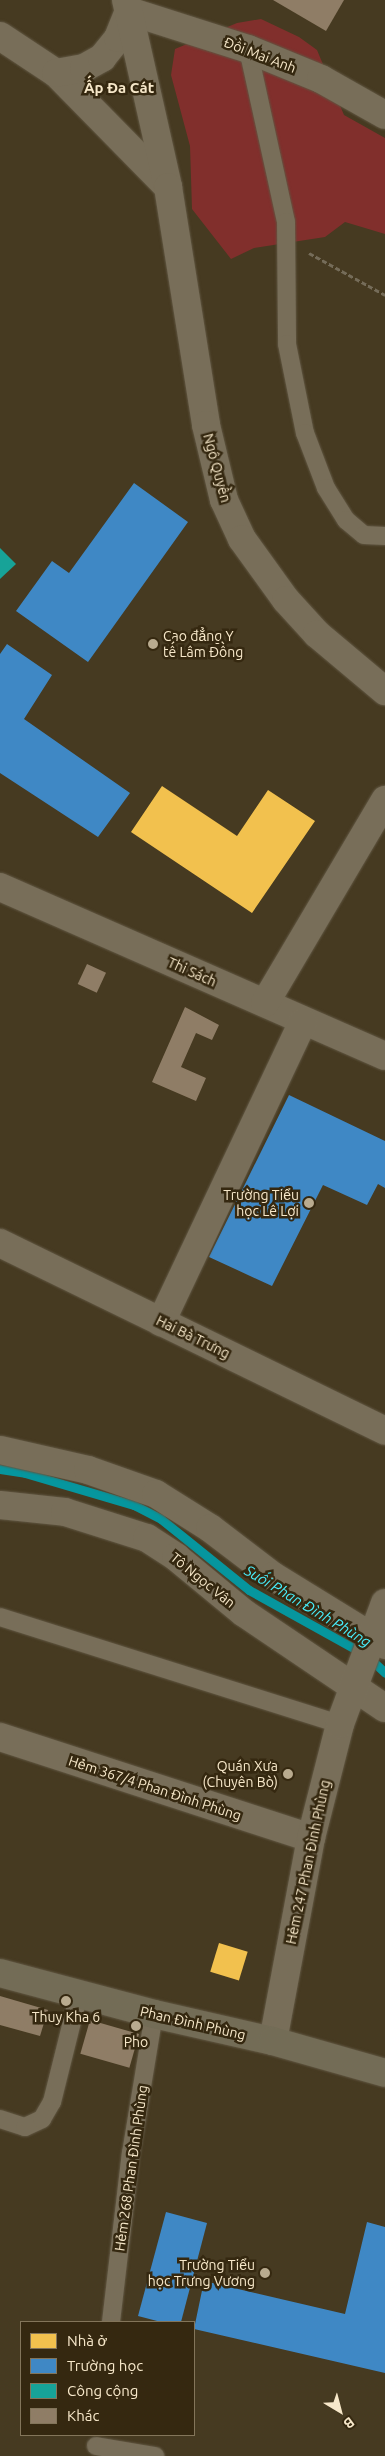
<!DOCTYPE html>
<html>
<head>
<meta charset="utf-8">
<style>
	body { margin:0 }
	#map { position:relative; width:385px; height:2456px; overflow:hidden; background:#463a21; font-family:Ubuntu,sans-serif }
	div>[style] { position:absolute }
	.green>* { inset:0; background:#812f2c }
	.homes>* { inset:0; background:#f2c14e; transform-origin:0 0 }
	.schools>* { inset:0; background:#3f88c5 }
	.public>* { inset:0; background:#17a398 }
	.stream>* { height:9px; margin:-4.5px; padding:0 4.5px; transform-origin:4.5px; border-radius:4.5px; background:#06969e }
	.building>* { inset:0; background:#8f7d66; transform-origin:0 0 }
	.path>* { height:3px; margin-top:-1.5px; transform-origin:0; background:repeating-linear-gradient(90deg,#756c59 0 5px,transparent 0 7.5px) }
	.roads { filter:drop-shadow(0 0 1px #605642) drop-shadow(0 0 1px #605642) }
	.service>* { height:18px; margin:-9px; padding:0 9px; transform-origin:9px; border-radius:9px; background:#786e59 }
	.minor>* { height:28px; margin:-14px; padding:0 14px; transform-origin:14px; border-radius:14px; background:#786e59 }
	.tertiary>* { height:28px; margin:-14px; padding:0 14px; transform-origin:14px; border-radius:14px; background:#786e59 }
	.secondary>* { height:28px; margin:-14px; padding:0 14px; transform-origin:14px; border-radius:14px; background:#736c56 }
	.dots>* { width:14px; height:14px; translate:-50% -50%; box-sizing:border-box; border:2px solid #352810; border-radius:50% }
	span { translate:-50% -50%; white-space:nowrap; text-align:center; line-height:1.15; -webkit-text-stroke:5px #352810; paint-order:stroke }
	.street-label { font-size:14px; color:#f7e8ca }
	.poi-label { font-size:14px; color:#f7e8ca }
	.left { translate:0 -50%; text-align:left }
	.right { translate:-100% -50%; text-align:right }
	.neighbourhood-label { font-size:15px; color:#f7e8ca; font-weight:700 }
	.water-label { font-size:15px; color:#48effd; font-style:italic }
	.legend { position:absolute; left:20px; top:2321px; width:175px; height:115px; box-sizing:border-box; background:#352810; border:1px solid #83755a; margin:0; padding:6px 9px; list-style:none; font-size:15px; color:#f7e8ca }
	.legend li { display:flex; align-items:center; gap:10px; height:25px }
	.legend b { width:25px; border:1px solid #83755a }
	.north { position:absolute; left:315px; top:2386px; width:50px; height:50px; -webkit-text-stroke:4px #352810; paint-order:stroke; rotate:143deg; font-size:14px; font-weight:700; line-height:20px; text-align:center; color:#f7e8ca }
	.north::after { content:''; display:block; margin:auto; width:18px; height:22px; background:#f7e8ca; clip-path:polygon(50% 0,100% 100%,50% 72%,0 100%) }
</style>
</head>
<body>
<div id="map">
	<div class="green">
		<i style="clip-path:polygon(261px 19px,299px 37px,317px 50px,344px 115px,385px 138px,385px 234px,345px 222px,325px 237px,254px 248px,231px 259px,192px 209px,190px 146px,171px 75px,175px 49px,237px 23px)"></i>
	</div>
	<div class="homes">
		<i style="clip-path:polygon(162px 786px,237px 836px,268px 790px,315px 821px,252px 913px,131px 832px)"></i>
		<i style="left:219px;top:1943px;width:30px;height:30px;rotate:17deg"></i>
	</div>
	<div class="schools">
		<i style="clip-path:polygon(134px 483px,188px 522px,88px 662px,16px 611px,52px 561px,69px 573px)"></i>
		<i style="clip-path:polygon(7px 644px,52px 675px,24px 719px,130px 793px,98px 837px,0 773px,0 654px)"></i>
		<i style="clip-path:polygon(289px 1095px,385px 1141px,385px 1188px,378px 1184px,367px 1205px,323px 1185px,272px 1286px,209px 1257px)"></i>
		<i style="clip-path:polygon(166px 2212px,207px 2223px,181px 2322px,161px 2322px,138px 2316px)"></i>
		<i style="clip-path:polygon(367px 2222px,385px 2227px,385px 2373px,194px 2329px,204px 2281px,345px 2314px)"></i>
	</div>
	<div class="public">
		<i style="clip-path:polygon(0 548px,16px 564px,0 579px)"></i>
	</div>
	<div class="stream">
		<i style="left:0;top:1469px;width:25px;rotate:9deg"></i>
		<i style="left:25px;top:1473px;width:114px;rotate:16.4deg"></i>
		<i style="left:134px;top:1505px;width:30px;rotate:27deg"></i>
		<i style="left:161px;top:1519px;width:113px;rotate:38.9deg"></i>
		<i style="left:249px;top:1590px;width:134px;rotate:29.1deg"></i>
		<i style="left:366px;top:1655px;width:26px;rotate:43deg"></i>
	</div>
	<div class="building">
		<i style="clip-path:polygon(273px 0,344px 0,326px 31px)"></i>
		<i style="left:87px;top:964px;width:21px;height:22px;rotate:25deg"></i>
		<i style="clip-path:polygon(185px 1007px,219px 1025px,212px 1040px,196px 1033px,181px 1067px,206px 1078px,196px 1101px,152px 1082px)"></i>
		<i style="clip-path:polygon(0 1996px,48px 2010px,40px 2036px,0 2025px)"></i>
		<i style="left:90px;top:2020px;width:51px;height:35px;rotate:16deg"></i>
	</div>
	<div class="path">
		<i style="left:309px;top:253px;width:87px;rotate:28.9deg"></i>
	</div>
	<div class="roads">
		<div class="service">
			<i style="left:248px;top:49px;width:177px;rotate:77.6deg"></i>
			<i style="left:286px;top:222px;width:122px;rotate:89.5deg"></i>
			<i style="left:287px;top:344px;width:91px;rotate:78.6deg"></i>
			<i style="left:305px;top:433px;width:59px;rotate:69.1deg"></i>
			<i style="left:326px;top:488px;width:38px;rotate:58deg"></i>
			<i style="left:346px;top:520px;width:23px;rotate:40deg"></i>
			<i style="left:364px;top:535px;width:21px;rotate:3deg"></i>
			<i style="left:0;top:1617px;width:356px;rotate:17.5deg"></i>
			<i style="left:0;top:2119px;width:26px;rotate:18deg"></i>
			<i style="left:25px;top:2127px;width:19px;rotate:-25deg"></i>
			<i style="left:42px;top:2119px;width:20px;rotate:-60deg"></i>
			<i style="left:52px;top:2102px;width:111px;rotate:-76deg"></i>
			<i style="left:111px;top:2322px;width:170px;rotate:-83.3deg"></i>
			<i style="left:131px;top:2153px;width:141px;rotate:-80.6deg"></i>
			<i style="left:96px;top:2446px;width:60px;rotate:9.6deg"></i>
		</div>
		<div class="minor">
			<i style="left:0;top:36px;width:67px;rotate:33.5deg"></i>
			<i style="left:56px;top:73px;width:160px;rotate:45.5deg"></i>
			<i style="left:56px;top:73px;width:28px;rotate:-10deg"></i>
			<i style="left:84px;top:68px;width:21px;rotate:-29deg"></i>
			<i style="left:102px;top:58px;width:26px;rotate:-51deg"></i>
			<i style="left:118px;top:38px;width:29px;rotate:-68deg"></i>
			<i style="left:129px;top:11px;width:125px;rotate:17.7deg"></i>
			<i style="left:248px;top:49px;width:79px;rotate:22.3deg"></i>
			<i style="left:321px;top:79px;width:73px;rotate:29.4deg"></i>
			<i style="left:0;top:887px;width:420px;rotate:23.7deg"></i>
			<i style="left:265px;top:1003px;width:236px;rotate:-59.4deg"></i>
			<i style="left:161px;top:1322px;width:332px;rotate:-64.7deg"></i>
			<i style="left:0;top:1450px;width:90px;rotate:12.8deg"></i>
			<i style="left:88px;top:1470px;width:72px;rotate:19.4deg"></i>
			<i style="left:156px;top:1494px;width:64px;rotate:32.2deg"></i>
			<i style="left:210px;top:1528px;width:79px;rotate:37.3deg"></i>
			<i style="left:273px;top:1576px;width:132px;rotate:31.6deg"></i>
			<i style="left:0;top:1505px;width:65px;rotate:6.1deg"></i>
			<i style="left:65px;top:1512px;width:86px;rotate:17.6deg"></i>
			<i style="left:147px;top:1538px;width:35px;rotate:33deg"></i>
			<i style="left:176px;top:1557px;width:88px;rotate:39.5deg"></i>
			<i style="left:244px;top:1613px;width:170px;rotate:34deg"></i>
			<i style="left:0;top:1737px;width:327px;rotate:18deg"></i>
			<i style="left:273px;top:2041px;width:207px;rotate:-79.4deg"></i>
			<i style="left:311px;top:1838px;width:118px;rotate:-75.7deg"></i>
			<i style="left:340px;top:1724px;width:129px;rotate:-69.6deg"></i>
		</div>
		<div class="tertiary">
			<i style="left:126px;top:0;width:192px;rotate:77.3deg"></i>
			<i style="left:168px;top:187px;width:241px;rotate:80.9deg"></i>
			<i style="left:206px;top:425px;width:77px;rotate:76.5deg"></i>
			<i style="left:224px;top:500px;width:43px;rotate:65.2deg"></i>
			<i style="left:242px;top:539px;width:75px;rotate:54.2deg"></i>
			<i style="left:286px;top:600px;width:46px;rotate:47.6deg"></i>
			<i style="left:317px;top:634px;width:89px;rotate:40deg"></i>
			<i style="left:0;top:1243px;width:428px;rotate:26deg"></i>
		</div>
		<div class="secondary">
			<i style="left:0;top:1973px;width:159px;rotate:14.9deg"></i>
			<i style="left:154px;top:2014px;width:122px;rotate:12.8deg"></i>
			<i style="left:273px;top:2041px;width:116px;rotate:15.9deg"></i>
		</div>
	</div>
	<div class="dots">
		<i style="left:153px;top:644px;background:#b9ab8f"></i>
		<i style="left:309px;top:1203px;background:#b9ab8f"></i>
		<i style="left:288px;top:1774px;background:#b9ab8f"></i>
		<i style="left:66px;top:2001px;background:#b9ab8f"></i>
		<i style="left:136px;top:2026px;background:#b9ab8f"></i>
		<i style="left:265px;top:2273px;background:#b9ab8f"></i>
	</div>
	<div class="street-label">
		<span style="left:260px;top:55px;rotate:21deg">Đồi Mai Anh</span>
		<span style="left:217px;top:468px;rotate:75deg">Ngô Quyền</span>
		<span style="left:192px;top:972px;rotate:24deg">Thi Sách</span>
		<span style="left:193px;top:1337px;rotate:26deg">Hai Bà Trưng</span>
		<span style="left:203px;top:1580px;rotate:39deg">Tô Ngọc Vân</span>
		<span style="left:155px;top:1788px;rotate:18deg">Hẻm 367/4 Phan Đình Phùng</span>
		<span style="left:308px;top:1862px;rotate:-78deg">Hẻm 247 Phan Đình Phùng</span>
		<span style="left:193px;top:2023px;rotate:13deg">Phan Đình Phùng</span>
		<span style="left:131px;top:2168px;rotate:-82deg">Hẻm 268 Phan Đình Phùng</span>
	</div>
	<div class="poi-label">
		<span class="left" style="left:163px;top:644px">Cao đẳng Y<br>tế Lâm Đồng</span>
		<span class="right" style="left:299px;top:1203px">Trường Tiểu<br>học Lê Lợi</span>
		<span class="right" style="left:278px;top:1774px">Quán Xưa<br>(Chuyên Bò)</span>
		<span style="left:66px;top:2017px">Thuy Kha 6</span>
		<span style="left:136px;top:2042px">Pho</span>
		<span class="right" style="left:255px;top:2273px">Trường Tiểu<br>học Trưng Vương</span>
	</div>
	<div class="neighbourhood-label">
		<span style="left:119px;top:88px">Ấp Đa Cát</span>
	</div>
	<div class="water-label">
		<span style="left:308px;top:1606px;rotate:31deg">Suối Phan Đình Phùng</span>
	</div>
	<ul class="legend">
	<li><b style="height:14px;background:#f2c14e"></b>Nhà ở</li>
	<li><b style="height:14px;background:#3f88c5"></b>Trường học</li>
	<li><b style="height:14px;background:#17a398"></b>Công cộng</li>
	<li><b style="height:14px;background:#8f7d66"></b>Khác</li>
	</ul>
	<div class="north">B</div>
</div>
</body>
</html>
